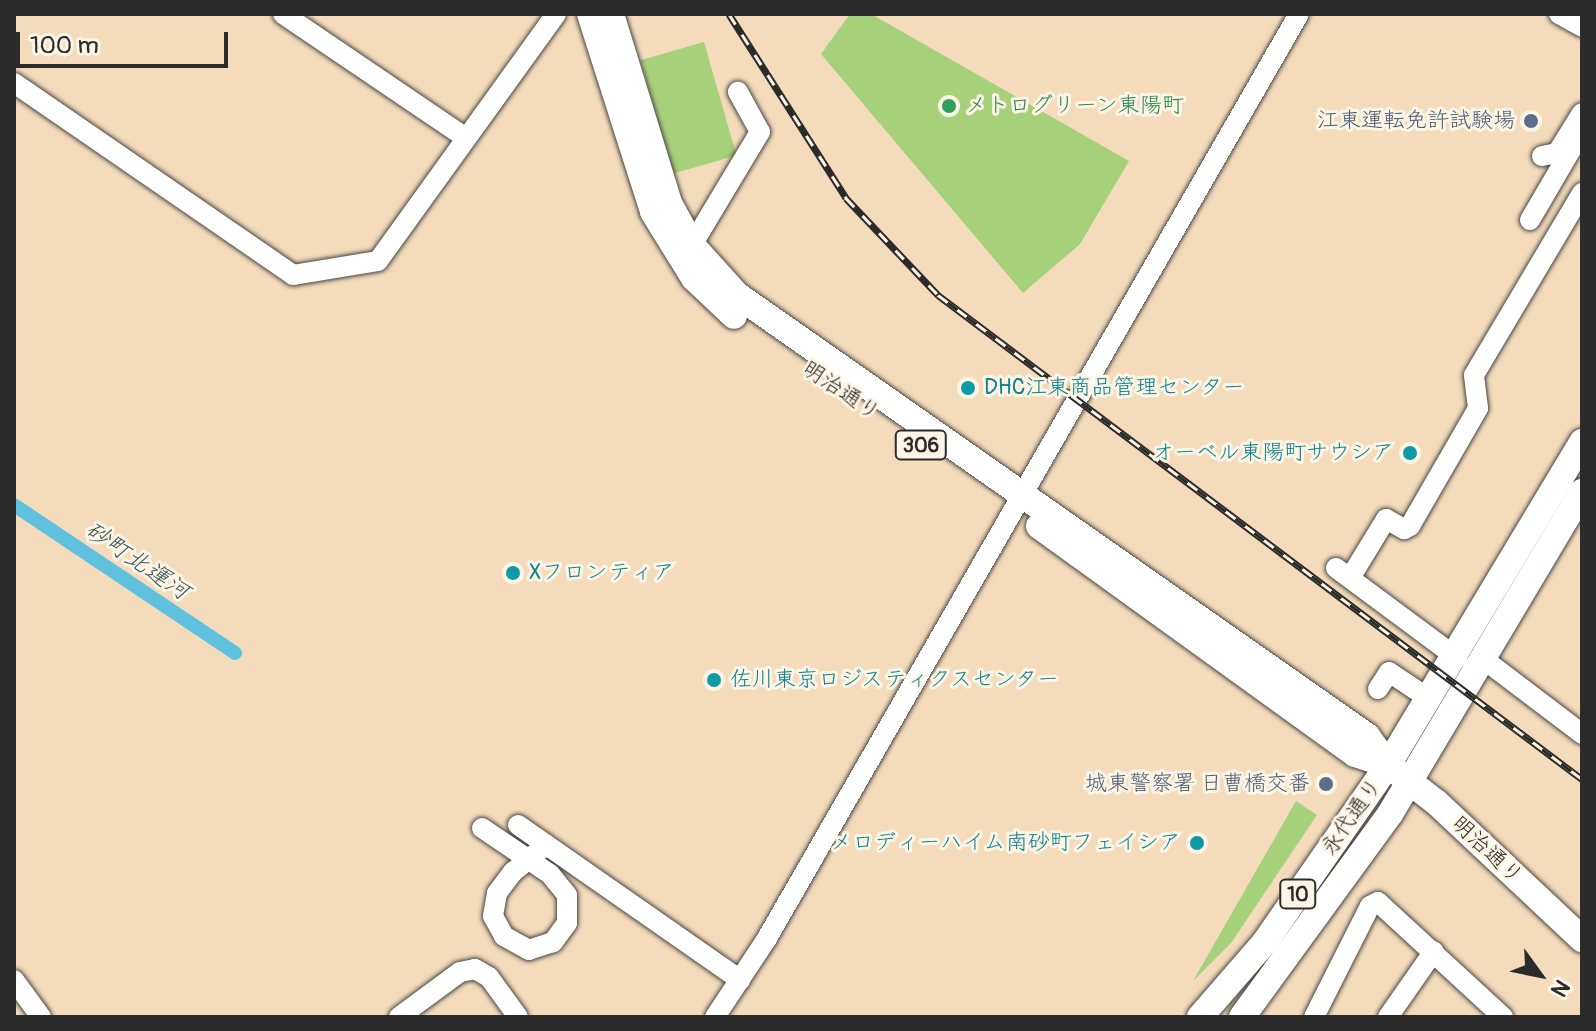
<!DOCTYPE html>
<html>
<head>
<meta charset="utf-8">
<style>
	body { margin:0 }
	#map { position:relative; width:1596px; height:1031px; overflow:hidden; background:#f3dbbb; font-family:Pangolin,"Klee One",sans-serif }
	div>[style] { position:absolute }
	.green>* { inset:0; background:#a7d07b; transform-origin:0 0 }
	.canal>* { height:14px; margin:-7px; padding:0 7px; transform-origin:7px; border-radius:7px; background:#60c1de }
	.roads { filter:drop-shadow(0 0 2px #494541) drop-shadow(0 0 2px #494541) }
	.minor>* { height:20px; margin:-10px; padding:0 10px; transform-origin:10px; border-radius:10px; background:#fff }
	.major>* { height:26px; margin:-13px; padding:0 13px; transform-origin:13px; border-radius:13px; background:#fff }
	.rail>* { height:7px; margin-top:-3.5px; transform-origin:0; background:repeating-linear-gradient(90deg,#fcf5e5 0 12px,#2b2b2b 0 24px); box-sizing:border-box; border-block:2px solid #2b2b2b }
	.dots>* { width:22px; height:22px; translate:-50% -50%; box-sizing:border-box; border:4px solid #fcf5e5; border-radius:50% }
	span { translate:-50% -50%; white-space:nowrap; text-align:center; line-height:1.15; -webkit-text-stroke:6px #fcf5e5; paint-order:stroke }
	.shield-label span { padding:2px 6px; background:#fcf5e5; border:2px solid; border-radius:6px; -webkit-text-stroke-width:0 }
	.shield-label { font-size:20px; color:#2b2b2b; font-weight:700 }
	.leisure-label { font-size:22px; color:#27864d }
	.left { translate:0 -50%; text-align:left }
	.service-label { font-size:22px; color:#4e5e75 }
	.right { translate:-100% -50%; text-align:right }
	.culture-label { font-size:22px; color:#0d838f }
	.street-label { font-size:22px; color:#2b2b2b }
	.water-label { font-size:24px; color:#3b5861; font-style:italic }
	.frame { position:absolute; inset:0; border:16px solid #2b2b2b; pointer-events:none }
	.north { position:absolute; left:1500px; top:935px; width:80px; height:80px; -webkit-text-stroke:6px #fcf5e5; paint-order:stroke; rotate:123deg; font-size:22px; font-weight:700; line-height:32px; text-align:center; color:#2b2b2b }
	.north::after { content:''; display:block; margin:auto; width:28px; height:36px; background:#2b2b2b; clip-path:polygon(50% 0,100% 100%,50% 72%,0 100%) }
	.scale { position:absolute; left:16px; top:32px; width:212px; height:36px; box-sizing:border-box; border:4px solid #2b2b2b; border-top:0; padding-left:10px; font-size:24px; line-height:28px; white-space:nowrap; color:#2b2b2b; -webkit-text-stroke:6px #fcf5e5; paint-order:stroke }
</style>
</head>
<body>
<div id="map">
	<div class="green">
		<i style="clip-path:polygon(850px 14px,871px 14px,1129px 161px,1080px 244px,1023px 293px,821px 54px)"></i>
		<i style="left:704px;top:42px;width:118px;height:66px;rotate:74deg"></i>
		<i style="clip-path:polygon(1296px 801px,1317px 815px,1231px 943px,1193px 981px)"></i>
	</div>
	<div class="canal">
		<i style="left:14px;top:505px;width:266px;rotate:33.8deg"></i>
	</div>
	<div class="roads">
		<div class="minor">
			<i style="left:283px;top:14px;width:220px;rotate:34.1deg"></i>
			<i style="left:1559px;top:14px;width:26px;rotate:29deg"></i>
			<i style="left:14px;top:83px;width:339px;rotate:34.5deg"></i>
			<i style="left:293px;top:275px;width:86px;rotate:-9.4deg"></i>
			<i style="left:378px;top:261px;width:304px;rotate:-54.2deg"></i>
			<i style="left:1542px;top:156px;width:15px;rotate:-11deg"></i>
			<i style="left:1557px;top:153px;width:47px;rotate:-58deg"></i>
			<i style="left:1530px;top:220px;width:103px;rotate:-59.7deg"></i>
			<i style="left:692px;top:245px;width:132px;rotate:-59deg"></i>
			<i style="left:760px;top:132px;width:46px;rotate:-118.8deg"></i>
			<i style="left:1336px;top:568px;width:151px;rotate:36.6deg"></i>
			<i style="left:1350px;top:578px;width:69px;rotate:-58.6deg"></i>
			<i style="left:1386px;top:519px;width:21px;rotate:29deg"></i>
			<i style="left:1404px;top:529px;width:7px;rotate:-27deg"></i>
			<i style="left:1410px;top:526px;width:136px;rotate:-60deg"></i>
			<i style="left:1478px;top:408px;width:33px;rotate:-97deg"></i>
			<i style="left:1474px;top:375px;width:212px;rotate:-59.3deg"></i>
			<i style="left:1486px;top:661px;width:121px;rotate:37.2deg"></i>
			<i style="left:1378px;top:689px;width:20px;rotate:-57deg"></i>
			<i style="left:1389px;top:672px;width:50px;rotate:33.7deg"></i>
			<i style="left:518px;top:825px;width:271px;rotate:34.9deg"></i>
			<i style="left:482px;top:828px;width:82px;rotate:34.1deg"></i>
			<i style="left:550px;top:874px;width:27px;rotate:51deg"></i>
			<i style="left:567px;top:895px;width:28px;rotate:90deg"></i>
			<i style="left:567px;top:923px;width:24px;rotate:126deg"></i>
			<i style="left:553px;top:942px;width:25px;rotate:162deg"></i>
			<i style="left:529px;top:950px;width:29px;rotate:-151deg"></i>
			<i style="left:504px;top:936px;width:23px;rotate:-119deg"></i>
			<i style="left:493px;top:916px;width:23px;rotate:-80deg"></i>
			<i style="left:497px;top:893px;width:26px;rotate:-53deg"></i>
			<i style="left:513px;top:872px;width:43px;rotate:-39.3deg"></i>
			<i style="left:14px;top:980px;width:46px;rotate:53.9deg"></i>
			<i style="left:399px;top:1017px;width:76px;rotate:-36.4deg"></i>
			<i style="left:460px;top:972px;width:15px;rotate:-11deg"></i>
			<i style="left:475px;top:969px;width:16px;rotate:30deg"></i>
			<i style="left:489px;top:977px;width:49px;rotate:54.1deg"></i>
			<i style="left:715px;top:1017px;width:92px;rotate:-56.5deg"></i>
			<i style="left:766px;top:940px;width:1068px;rotate:-60.08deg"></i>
			<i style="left:1314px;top:1017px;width:124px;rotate:-63.2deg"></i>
			<i style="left:1370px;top:906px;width:9px;rotate:-27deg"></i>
			<i style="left:1378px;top:902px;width:170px;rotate:42.6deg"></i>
			<i style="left:1388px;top:1017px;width:80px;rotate:-55.1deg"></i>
		</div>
		<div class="major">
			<i style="left:590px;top:14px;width:208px;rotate:72.3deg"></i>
			<i style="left:653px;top:212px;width:78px;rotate:58.2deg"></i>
			<i style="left:694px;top:278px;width:55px;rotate:43.5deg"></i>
			<i style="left:611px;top:14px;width:198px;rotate:72.9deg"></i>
			<i style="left:669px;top:203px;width:48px;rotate:61.3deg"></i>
			<i style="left:692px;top:245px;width:67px;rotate:48deg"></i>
			<i style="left:737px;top:295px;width:769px;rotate:34.99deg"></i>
			<i style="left:1367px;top:736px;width:36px;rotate:54deg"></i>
			<i style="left:1388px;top:765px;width:62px;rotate:37.8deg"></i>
			<i style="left:1437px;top:803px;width:199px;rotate:43.2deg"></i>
			<i style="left:1039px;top:526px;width:390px;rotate:35.8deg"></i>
			<i style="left:1355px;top:754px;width:35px;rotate:18deg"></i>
			<i style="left:1200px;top:1017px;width:99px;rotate:-49.1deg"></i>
			<i style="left:1265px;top:942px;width:216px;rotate:-55.2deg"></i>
			<i style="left:1388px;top:765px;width:377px;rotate:-59deg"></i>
			<i style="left:1242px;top:1017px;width:251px;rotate:-53.9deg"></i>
			<i style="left:1390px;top:814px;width:375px;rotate:-59.2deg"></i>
		</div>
	</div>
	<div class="rail">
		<i style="left:729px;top:14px;width:218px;rotate:57.5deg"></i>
		<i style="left:846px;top:198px;width:134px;rotate:46.5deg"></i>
		<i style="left:938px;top:295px;width:806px;rotate:36.93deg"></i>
	</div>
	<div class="dots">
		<i style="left:949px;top:106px;background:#2e9e5b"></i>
		<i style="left:1531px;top:121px;background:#5c6f8a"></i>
		<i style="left:968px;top:388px;background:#0f9aa8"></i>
		<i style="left:1410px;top:453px;background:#0f9aa8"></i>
		<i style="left:513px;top:573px;background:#0f9aa8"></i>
		<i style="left:714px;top:680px;background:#0f9aa8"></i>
		<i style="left:1326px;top:784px;background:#5c6f8a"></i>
		<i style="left:1197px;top:843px;background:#0f9aa8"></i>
	</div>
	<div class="shield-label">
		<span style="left:921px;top:445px">306</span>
		<span style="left:1298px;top:894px">10</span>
	</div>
	<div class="leisure-label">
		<span class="left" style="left:965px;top:106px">メトログリーン東陽町</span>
	</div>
	<div class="service-label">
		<span class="right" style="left:1515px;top:121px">江東運転免許試験場</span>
		<span class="right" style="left:1310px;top:784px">城東警察署 日曹橋交番</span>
	</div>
	<div class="culture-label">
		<span class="left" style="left:984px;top:388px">DHC江東商品管理センター</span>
		<span class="right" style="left:1394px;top:453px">オーベル東陽町サウシア</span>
		<span class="left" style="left:529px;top:573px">Xフロンティア</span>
		<span class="left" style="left:730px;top:680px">佐川東京ロジスティクスセンター</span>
		<span class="right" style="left:1181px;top:843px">メロディーハイム南砂町フェイシア</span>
	</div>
	<div class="street-label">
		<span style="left:841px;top:391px;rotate:34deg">明治通り</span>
		<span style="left:1352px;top:817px;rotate:-55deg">永代通り</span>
		<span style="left:1487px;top:850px;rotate:43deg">明治通り</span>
	</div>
	<div class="water-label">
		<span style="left:137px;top:561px;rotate:34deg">砂町北運河</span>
	</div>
	<div class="frame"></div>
	<div class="north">N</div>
	<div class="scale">100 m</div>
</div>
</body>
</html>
